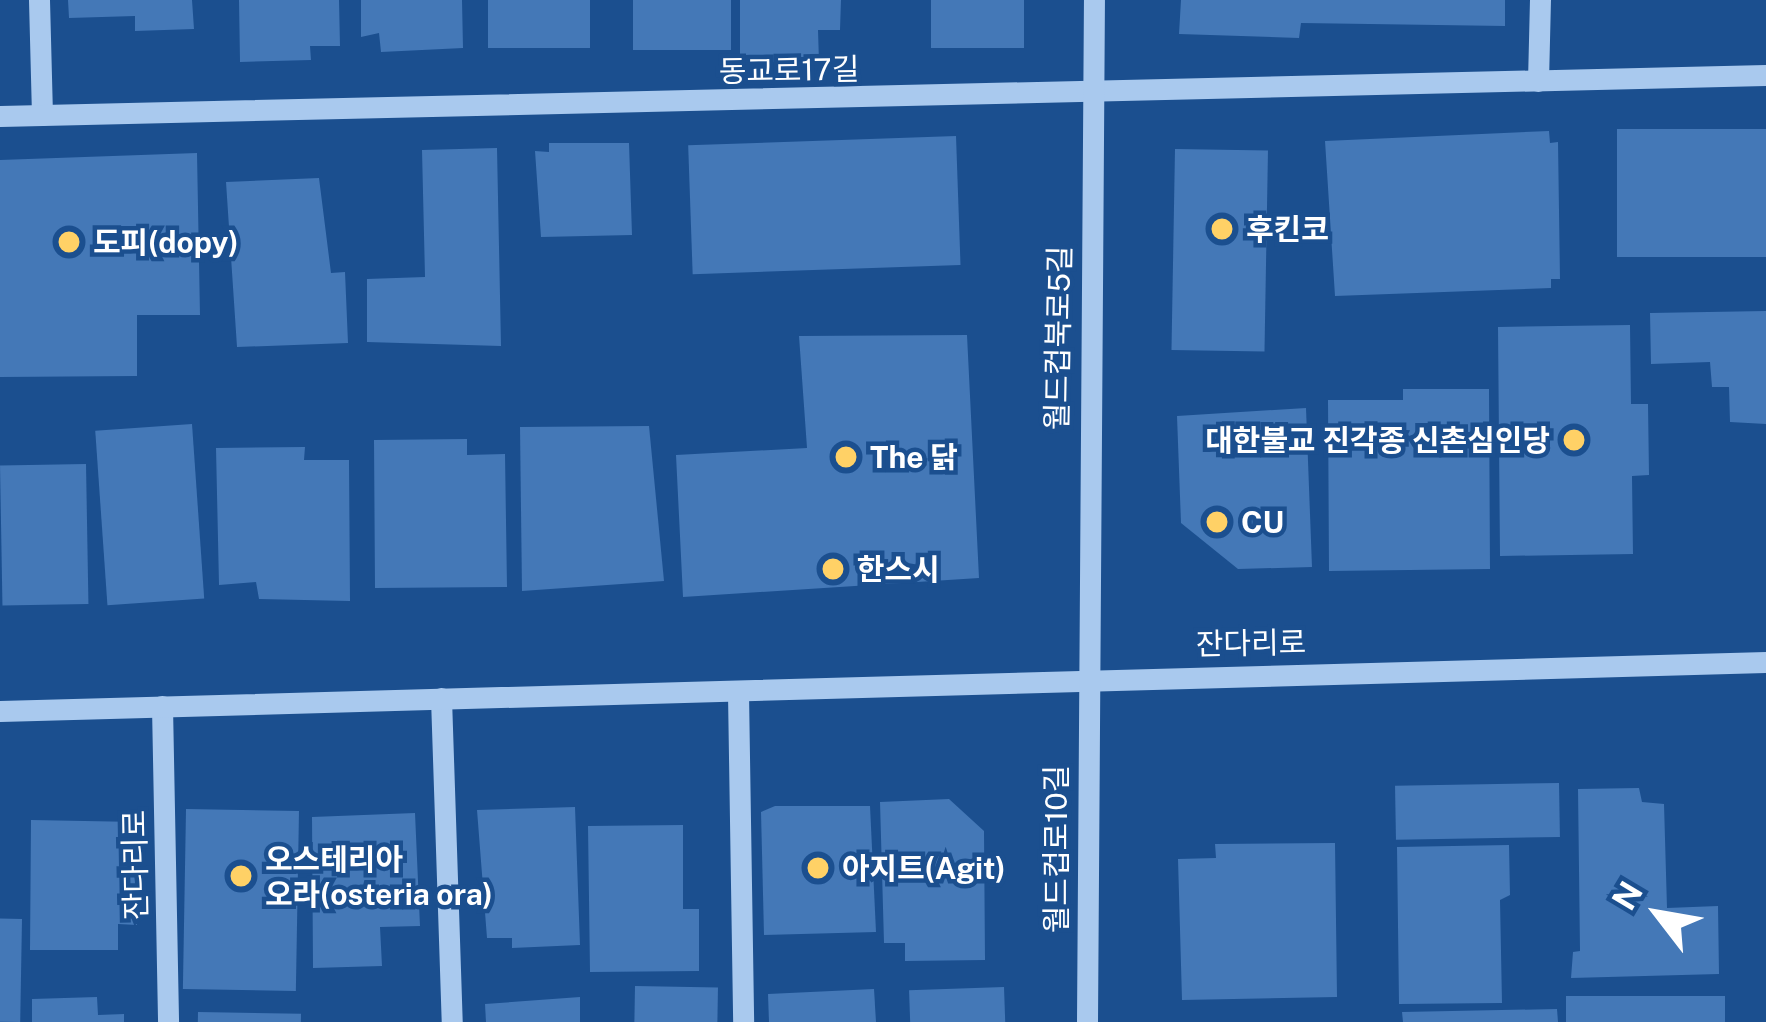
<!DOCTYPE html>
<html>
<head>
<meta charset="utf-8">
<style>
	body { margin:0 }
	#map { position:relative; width:1766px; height:1022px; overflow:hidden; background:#1b4f8f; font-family:"Public Sans","Noto Sans KR",sans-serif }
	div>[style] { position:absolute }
	.building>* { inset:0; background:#4478b7; transform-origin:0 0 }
	.minor>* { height:21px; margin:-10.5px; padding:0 10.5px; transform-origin:10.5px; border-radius:10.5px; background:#a9c9ee }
	.dots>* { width:33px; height:33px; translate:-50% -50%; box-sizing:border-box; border:6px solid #1b4f8f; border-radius:50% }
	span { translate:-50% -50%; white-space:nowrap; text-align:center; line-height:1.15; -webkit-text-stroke:9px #1b4f8f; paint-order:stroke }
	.street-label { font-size:30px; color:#fff }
	.poi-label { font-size:30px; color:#fff; font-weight:700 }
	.left { translate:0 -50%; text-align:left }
	.right { translate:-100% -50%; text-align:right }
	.north { position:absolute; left:1598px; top:854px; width:120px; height:120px; -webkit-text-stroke:9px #1b4f8f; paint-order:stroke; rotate:301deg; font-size:33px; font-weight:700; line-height:48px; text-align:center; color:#fff }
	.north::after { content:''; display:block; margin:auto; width:42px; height:54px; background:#fff; clip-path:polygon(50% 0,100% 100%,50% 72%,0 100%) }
</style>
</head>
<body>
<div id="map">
	<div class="building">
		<i style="clip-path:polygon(68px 0,192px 0,194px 29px,135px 31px,135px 16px,69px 18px)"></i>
		<i style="clip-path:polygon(239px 0,339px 0,340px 46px,310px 46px,311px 60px,240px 62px)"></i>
		<i style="clip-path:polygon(361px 0,462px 0,463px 48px,381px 52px,379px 33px,361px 37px)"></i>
		<i style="left:488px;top:0;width:102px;height:48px"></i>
		<i style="left:633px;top:0;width:98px;height:50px"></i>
		<i style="clip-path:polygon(740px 0,841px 0,840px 30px,818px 30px,819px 62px,740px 62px)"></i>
		<i style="left:931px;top:0;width:93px;height:48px"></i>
		<i style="clip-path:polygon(1181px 0,1505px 0,1505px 26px,1301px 23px,1299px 38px,1179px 34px)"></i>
		<i style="left:1766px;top:129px;width:128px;height:149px;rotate:90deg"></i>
		<i style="clip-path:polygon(1549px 131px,1550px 143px,1558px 142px,1560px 279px,1551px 279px,1551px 288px,1335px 296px,1325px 141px)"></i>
		<i style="left:956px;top:136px;width:129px;height:268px;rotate:88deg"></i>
		<i style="clip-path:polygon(549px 143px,629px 143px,632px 235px,541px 237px,535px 151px,549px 152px)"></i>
		<i style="clip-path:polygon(497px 148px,501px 346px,367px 342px,367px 279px,425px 277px,422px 150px)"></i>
		<i style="left:1175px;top:149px;width:93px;height:201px;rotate:1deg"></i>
		<i style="clip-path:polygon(197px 153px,200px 315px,137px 315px,137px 376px,0 377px,0 160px)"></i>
		<i style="clip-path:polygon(319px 178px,331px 273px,345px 272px,348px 343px,237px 347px,226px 182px)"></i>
		<i style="clip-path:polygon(1766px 311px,1766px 424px,1730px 422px,1729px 387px,1712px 387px,1710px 362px,1651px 364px,1650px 313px)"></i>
		<i style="clip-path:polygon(1630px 325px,1631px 404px,1648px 404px,1649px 475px,1632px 476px,1633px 554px,1500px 556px,1498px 327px)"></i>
		<i style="clip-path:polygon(967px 335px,979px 578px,683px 597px,676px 455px,807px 448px,799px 336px)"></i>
		<i style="clip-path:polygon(1403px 389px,1489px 389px,1490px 569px,1329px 571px,1328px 400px,1403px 400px)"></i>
		<i style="clip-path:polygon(1306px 408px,1312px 567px,1238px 569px,1181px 523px,1177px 416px)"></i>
		<i style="left:192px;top:424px;width:175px;height:97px;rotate:86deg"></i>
		<i style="clip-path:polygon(649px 426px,664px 581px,522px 591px,520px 427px)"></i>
		<i style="clip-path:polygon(467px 439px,467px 455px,505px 454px,507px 587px,375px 588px,374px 440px)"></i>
		<i style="clip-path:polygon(305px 447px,304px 460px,349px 460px,350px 601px,259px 599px,256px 582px,219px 585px,216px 448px)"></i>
		<i style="left:86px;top:464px;width:140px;height:86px;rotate:89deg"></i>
		<i style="left:1559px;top:783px;width:54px;height:164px;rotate:89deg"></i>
		<i style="clip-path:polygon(1639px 788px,1642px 802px,1664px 804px,1667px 908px,1718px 906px,1719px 974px,1571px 978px,1573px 952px,1580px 951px,1578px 789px)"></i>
		<i style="clip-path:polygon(949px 799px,984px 831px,985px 960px,905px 961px,905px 943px,884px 943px,880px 802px)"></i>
		<i style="clip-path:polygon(775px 806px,870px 806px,876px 932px,764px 935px,761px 812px)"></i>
		<i style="clip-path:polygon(575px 807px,580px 945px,512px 948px,512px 938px,487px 938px,477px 810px)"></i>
		<i style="left:299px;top:811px;width:180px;height:113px;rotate:91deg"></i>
		<i style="clip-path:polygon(415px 813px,420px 926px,380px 927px,382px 966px,313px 968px,312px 817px)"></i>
		<i style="clip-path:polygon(31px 820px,138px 822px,137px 925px,118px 924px,118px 950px,30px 950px)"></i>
		<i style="clip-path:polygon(683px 825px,683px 909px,699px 909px,699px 971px,590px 972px,588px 826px)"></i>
		<i style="clip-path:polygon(1335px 843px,1337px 997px,1182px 1000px,1178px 859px,1216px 858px,1215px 844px)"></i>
		<i style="clip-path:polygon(1509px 845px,1510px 895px,1500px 900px,1502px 1003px,1399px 1004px,1397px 847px)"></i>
		<i style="left:22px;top:919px;width:103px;height:22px;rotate:91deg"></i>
		<i style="left:635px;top:986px;width:83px;height:36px;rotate:1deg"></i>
		<i style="left:1004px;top:987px;width:35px;height:95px;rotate:88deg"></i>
		<i style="clip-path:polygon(874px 989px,876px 1022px,769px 1022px,768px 994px)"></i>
		<i style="left:1725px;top:996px;width:26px;height:159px;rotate:90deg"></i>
		<i style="clip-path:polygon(97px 997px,98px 1015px,124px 1014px,124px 1022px,32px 1022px,32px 999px)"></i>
		<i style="clip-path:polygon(580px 997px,580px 1022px,486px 1022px,485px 1004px)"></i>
		<i style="clip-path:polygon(1557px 1009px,1558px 1022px,1403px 1022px,1402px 1012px)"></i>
		<i style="left:198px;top:1012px;width:103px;height:10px;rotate:1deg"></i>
	</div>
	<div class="minor">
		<i style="left:39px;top:0;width:115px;rotate:88.5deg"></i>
		<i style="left:1538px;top:81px;width:81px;rotate:-88.6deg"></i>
		<i style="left:0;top:116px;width:1766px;rotate:-1.33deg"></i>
		<i style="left:738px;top:693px;width:329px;rotate:89.1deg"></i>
		<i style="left:441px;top:698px;width:324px;rotate:88.1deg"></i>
		<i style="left:162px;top:706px;width:316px;rotate:88.9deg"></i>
		<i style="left:0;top:711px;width:1767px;rotate:-1.59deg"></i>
		<i style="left:1087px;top:1022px;width:1022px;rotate:-89.61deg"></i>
	</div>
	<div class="dots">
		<i style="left:1222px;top:229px;background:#ffd166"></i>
		<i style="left:69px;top:242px;background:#ffd166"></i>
		<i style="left:1574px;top:440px;background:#ffd166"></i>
		<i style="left:846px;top:457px;background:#ffd166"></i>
		<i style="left:1217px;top:522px;background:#ffd166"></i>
		<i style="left:833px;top:569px;background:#ffd166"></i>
		<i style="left:818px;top:868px;background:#ffd166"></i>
		<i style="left:241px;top:876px;background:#ffd166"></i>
	</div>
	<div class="street-label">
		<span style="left:789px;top:70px;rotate:-1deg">동교로17길</span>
		<span style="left:1058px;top:338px;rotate:-89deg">월드컵북로5길</span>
		<span style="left:1251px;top:643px;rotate:-1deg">잔다리로</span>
		<span style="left:1056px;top:849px;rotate:-90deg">월드컵로10길</span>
		<span style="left:135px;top:865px;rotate:-91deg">잔다리로</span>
	</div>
	<div class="poi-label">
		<span class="left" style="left:1246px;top:229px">후킨코</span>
		<span class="left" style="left:93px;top:242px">도피(dopy)</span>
		<span class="right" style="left:1550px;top:440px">대한불교 진각종 신촌심인당</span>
		<span class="left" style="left:870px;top:457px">The 닭</span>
		<span class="left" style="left:1241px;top:522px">CU</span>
		<span class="left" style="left:857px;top:569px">한스시</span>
		<span class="left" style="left:265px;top:876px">오스테리아<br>오라(osteria ora)</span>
		<span class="left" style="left:842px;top:868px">아지트(Agit)</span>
	</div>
	<div class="north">N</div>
</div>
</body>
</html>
